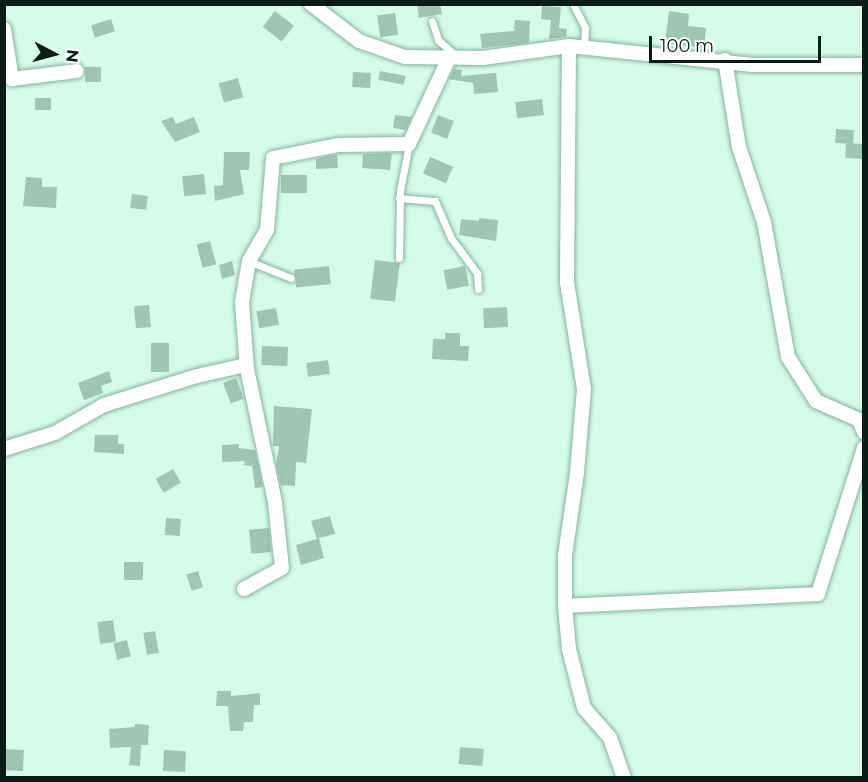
<!DOCTYPE html>
<html>
<head>
<meta charset="utf-8">
<style>
	body { margin:0 }
	#map { position:relative; width:868px; height:782px; overflow:hidden; background:#d3fdea; font-family:Montserrat,sans-serif }
	div>[style] { position:absolute }
	.building>* { inset:0; background:#9ec6b5; transform-origin:0 0 }
	.roads { filter:drop-shadow(0 0 2px #89b1a0) drop-shadow(0 0 2px #89b1a0) }
	.lane>* { height:7px; margin:-3.5px; padding:0 3.5px; transform-origin:3.5px; border-radius:3.5px; background:#fff }
	.street>* { height:14px; margin:-7px; padding:0 7px; transform-origin:7px; border-radius:7px; background:#fff }
	span { translate:-50% -50%; white-space:nowrap; text-align:center; line-height:1.15; -webkit-text-stroke:6px #fff; paint-order:stroke }
	.frame { position:absolute; inset:0; border:6px solid #0b1b15; pointer-events:none }
	.north { position:absolute; left:24px; top:24px; width:60px; height:60px; -webkit-text-stroke:4px #fff; paint-order:stroke; rotate:96deg; font-size:16px; font-weight:700; line-height:24px; text-align:center; color:#0b1b15 }
	.north::after { content:''; display:block; margin:auto; width:21px; height:27px; background:#0b1b15; clip-path:polygon(50% 0,100% 100%,50% 72%,0 100%) }
	.scale { position:absolute; left:649px; top:36px; width:172px; height:27px; box-sizing:border-box; border:3px solid #0b1b15; border-top:0; padding-left:8px; font-size:18px; line-height:21px; white-space:nowrap; color:#0b1b15; -webkit-text-stroke:4px #fff; paint-order:stroke }
</style>
</head>
<body>
<div id="map">
	<div class="building">
		<i style="clip-path:polygon(417px 4px,440px 4px,442px 14px,419px 18px)"></i>
		<i style="clip-path:polygon(542px 6px,561px 7px,559px 28px,567px 29px,566px 37px,549px 39px,551px 20px,541px 19px)"></i>
		<i style="left:275px;top:11px;width:24px;height:20px;rotate:38deg"></i>
		<i style="clip-path:polygon(669px 11px,689px 14px,688px 26px,706px 28px,704px 48px,665px 43px)"></i>
		<i style="left:395px;top:13px;width:22px;height:18px;rotate:82deg"></i>
		<i style="left:111px;top:19px;width:13px;height:21px;rotate:72deg"></i>
		<i style="clip-path:polygon(515px 20px,530px 21px,529px 43px,482px 48px,480px 34px,514px 31px)"></i>
		<i style="left:85px;top:67px;width:16px;height:15px"></i>
		<i style="clip-path:polygon(454px 69px,462px 70px,461px 76px,496px 73px,498px 92px,474px 94px,473px 83px,449px 79px)"></i>
		<i style="left:380px;top:71px;width:26px;height:9px;rotate:11deg"></i>
		<i style="left:353px;top:72px;width:18px;height:15px;rotate:3deg"></i>
		<i style="left:238px;top:78px;width:20px;height:20px;rotate:75deg"></i>
		<i style="left:51px;top:98px;width:12px;height:16px;rotate:90deg"></i>
		<i style="left:542px;top:99px;width:16px;height:27px;rotate:83deg"></i>
		<i style="clip-path:polygon(395px 115px,412px 117px,406px 130px,393px 128px)"></i>
		<i style="left:438px;top:115px;width:17px;height:19px;rotate:21deg"></i>
		<i style="clip-path:polygon(173px 117px,176px 124px,194px 117px,200px 132px,175px 142px,161px 121px)"></i>
		<i style="left:836px;top:129px;width:18px;height:14px;rotate:3deg"></i>
		<i style="left:846px;top:143px;width:18px;height:15px;rotate:3deg"></i>
		<i style="clip-path:polygon(224px 152px,250px 152px,249px 170px,240px 170px,244px 194px,215px 201px,214px 186px,223px 185px)"></i>
		<i style="clip-path:polygon(392px 153px,390px 170px,362px 168px,363px 154px)"></i>
		<i style="clip-path:polygon(337px 154px,338px 168px,316px 169px,316px 159px)"></i>
		<i style="left:430px;top:157px;width:25px;height:18px;rotate:23deg"></i>
		<i style="left:204px;top:174px;width:20px;height:22px;rotate:84deg"></i>
		<i style="left:281px;top:175px;width:26px;height:18px"></i>
		<i style="clip-path:polygon(26px 177px,42px 178px,42px 187px,57px 187px,56px 208px,23px 206px)"></i>
		<i style="left:132px;top:194px;width:16px;height:14px;rotate:7deg"></i>
		<i style="clip-path:polygon(479px 218px,498px 220px,496px 241px,459px 235px,461px 219px,479px 221px)"></i>
		<i style="left:210px;top:241px;width:24px;height:14px;rotate:75deg"></i>
		<i style="left:375px;top:260px;width:25px;height:39px;rotate:7deg"></i>
		<i style="clip-path:polygon(232px 261px,235px 275px,222px 279px,219px 265px)"></i>
		<i style="left:329px;top:266px;width:18px;height:35px;rotate:84deg"></i>
		<i style="left:465px;top:266px;width:20px;height:22px;rotate:79deg"></i>
		<i style="left:149px;top:305px;width:22px;height:15px;rotate:85deg"></i>
		<i style="left:507px;top:307px;width:20px;height:24px;rotate:87deg"></i>
		<i style="left:276px;top:308px;width:17px;height:20px;rotate:80deg"></i>
		<i style="clip-path:polygon(445px 333px,460px 333px,460px 346px,469px 346px,468px 361px,432px 359px,433px 339px,445px 339px)"></i>
		<i style="left:151px;top:343px;width:18px;height:29px"></i>
		<i style="left:262px;top:346px;width:26px;height:19px;rotate:2deg"></i>
		<i style="left:328px;top:360px;width:14px;height:22px;rotate:82deg"></i>
		<i style="clip-path:polygon(109px 371px,112px 382px,101px 386px,103px 393px,84px 400px,78px 383px)"></i>
		<i style="left:236px;top:378px;width:22px;height:14px;rotate:69deg"></i>
		<i style="clip-path:polygon(274px 406px,312px 409px,306px 463px,296px 462px,295px 486px,281px 485px,276px 465px,279px 446px,273px 446px)"></i>
		<i style="clip-path:polygon(95px 435px,118px 435px,118px 444px,124px 444px,124px 454px,94px 452px)"></i>
		<i style="clip-path:polygon(239px 444px,239px 448px,255px 450px,263px 487px,255px 488px,252px 466px,244px 465px,245px 461px,222px 462px,222px 445px)"></i>
		<i style="left:173px;top:469px;width:16px;height:20px;rotate:60deg"></i>
		<i style="clip-path:polygon(330px 516px,335px 534px,319px 538px,324px 558px,301px 565px,296px 545px,317px 539px,311px 521px)"></i>
		<i style="left:166px;top:518px;width:15px;height:17px;rotate:4deg"></i>
		<i style="left:269px;top:528px;width:24px;height:20px;rotate:85deg"></i>
		<i style="left:124px;top:562px;width:19px;height:18px"></i>
		<i style="left:198px;top:571px;width:17px;height:12px;rotate:73deg"></i>
		<i style="left:113px;top:620px;width:22px;height:16px;rotate:82deg"></i>
		<i style="left:155px;top:631px;width:22px;height:12px;rotate:80deg"></i>
		<i style="left:127px;top:640px;width:17px;height:14px;rotate:77deg"></i>
		<i style="clip-path:polygon(217px 691px,231px 691px,231px 696px,260px 693px,260px 705px,254px 705px,253px 722px,244px 722px,243px 731px,230px 731px,228px 706px,216px 706px)"></i>
		<i style="clip-path:polygon(135px 724px,149px 725px,148px 745px,141px 745px,140px 766px,129px 765px,131px 747px,110px 748px,109px 729px,135px 727px)"></i>
		<i style="left:460px;top:747px;width:24px;height:17px;rotate:5deg"></i>
		<i style="left:4px;top:749px;width:20px;height:21px;rotate:3deg"></i>
		<i style="left:164px;top:750px;width:22px;height:21px;rotate:3deg"></i>
	</div>
	<div class="roads">
		<div class="lane">
			<i style="left:573px;top:4px;width:27px;rotate:63deg"></i>
			<i style="left:585px;top:28px;width:19px;rotate:93deg"></i>
			<i style="left:432px;top:21px;width:20px;rotate:72deg"></i>
			<i style="left:438px;top:40px;width:23px;rotate:41deg"></i>
			<i style="left:399px;top:198px;width:36px;rotate:5deg"></i>
			<i style="left:435px;top:201px;width:40px;rotate:66.6deg"></i>
			<i style="left:451px;top:238px;width:44px;rotate:53.4deg"></i>
			<i style="left:477px;top:273px;width:16px;rotate:86deg"></i>
			<i style="left:399px;top:258px;width:67px;rotate:-89.1deg"></i>
			<i style="left:400px;top:191px;width:48px;rotate:-79.2deg"></i>
			<i style="left:249px;top:261px;width:45px;rotate:22deg"></i>
		</div>
		<div class="street">
			<i style="left:311px;top:4px;width:61px;rotate:37.6deg"></i>
			<i style="left:359px;top:41px;width:49px;rotate:19.2deg"></i>
			<i style="left:405px;top:57px;width:78px;rotate:0.7deg"></i>
			<i style="left:483px;top:58px;width:87px;rotate:-7.9deg"></i>
			<i style="left:569px;top:46px;width:185px;rotate:5.9deg"></i>
			<i style="left:753px;top:65px;width:111px"></i>
			<i style="left:4px;top:29px;width:51px;rotate:80.9deg"></i>
			<i style="left:12px;top:79px;width:65px;rotate:-7deg"></i>
			<i style="left:569px;top:46px;width:236px;rotate:90.5deg"></i>
			<i style="left:567px;top:282px;width:108px;rotate:81deg"></i>
			<i style="left:584px;top:389px;width:84px;rotate:94.8deg"></i>
			<i style="left:577px;top:473px;width:83px;rotate:98.3deg"></i>
			<i style="left:565px;top:555px;width:51px;rotate:90deg"></i>
			<i style="left:565px;top:606px;width:43px;rotate:84.7deg"></i>
			<i style="left:569px;top:649px;width:61px;rotate:75.7deg"></i>
			<i style="left:584px;top:708px;width:40px;rotate:49deg"></i>
			<i style="left:610px;top:738px;width:42px;rotate:70.7deg"></i>
			<i style="left:725px;top:60px;width:88px;rotate:80.9deg"></i>
			<i style="left:739px;top:147px;width:79px;rotate:71.6deg"></i>
			<i style="left:764px;top:222px;width:137px;rotate:79.9deg"></i>
			<i style="left:788px;top:357px;width:52px;rotate:57.5deg"></i>
			<i style="left:816px;top:401px;width:47px;rotate:23.8deg"></i>
			<i style="left:859px;top:420px;width:13px;rotate:67deg"></i>
			<i style="left:4px;top:449px;width:53px;rotate:-17.4deg"></i>
			<i style="left:55px;top:433px;width:56px;rotate:-29.7deg"></i>
			<i style="left:104px;top:405px;width:97px;rotate:-17.3deg"></i>
			<i style="left:197px;top:376px;width:50px;rotate:-12.7deg"></i>
			<i style="left:244px;top:589px;width:43px;rotate:-28.9deg"></i>
			<i style="left:282px;top:568px;width:66px;rotate:-96.1deg"></i>
			<i style="left:275px;top:502px;width:136px;rotate:-101.9deg"></i>
			<i style="left:247px;top:369px;width:67px;rotate:-94.3deg"></i>
			<i style="left:242px;top:302px;width:42px;rotate:-80.3deg"></i>
			<i style="left:249px;top:261px;width:36px;rotate:-60deg"></i>
			<i style="left:267px;top:230px;width:72px;rotate:-85.2deg"></i>
			<i style="left:273px;top:158px;width:66px;rotate:-11.3deg"></i>
			<i style="left:338px;top:145px;width:71px;rotate:-0.8deg"></i>
			<i style="left:409px;top:144px;width:95px;rotate:-65.1deg"></i>
			<i style="left:565px;top:606px;width:253px;rotate:-2.7deg"></i>
			<i style="left:818px;top:594px;width:153px;rotate:-72.5deg"></i>
		</div>
	</div>
	<div class="frame"></div>
	<div class="north">N</div>
	<div class="scale">100 m</div>
</div>
</body>
</html>
